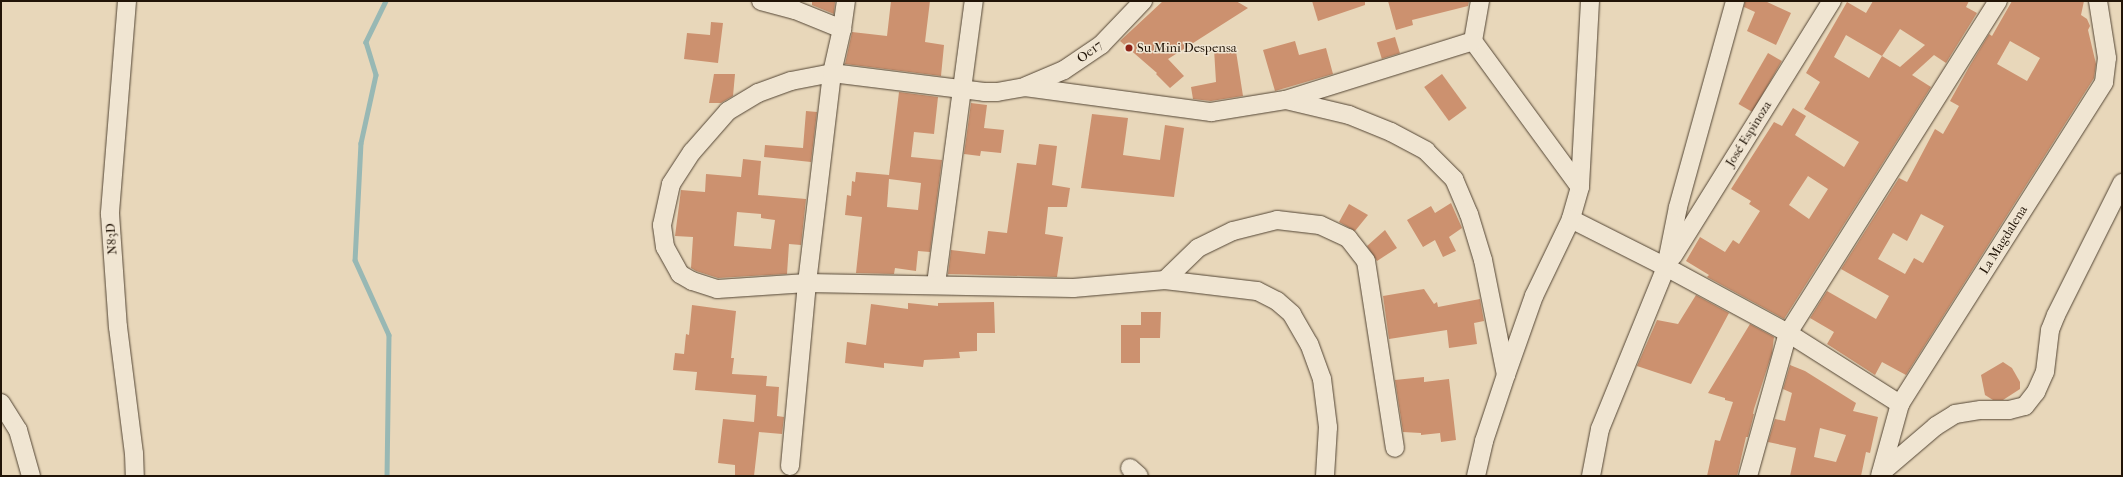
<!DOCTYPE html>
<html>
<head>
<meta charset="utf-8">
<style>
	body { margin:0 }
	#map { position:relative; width:2123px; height:477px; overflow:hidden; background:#e8d7ba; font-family:"IM FELL French Canon",serif }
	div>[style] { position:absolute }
	.stream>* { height:4.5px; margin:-2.25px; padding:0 2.25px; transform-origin:2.25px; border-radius:2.25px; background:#98b8b4 }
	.building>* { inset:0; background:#cc916f; transform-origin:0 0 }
	.roads { filter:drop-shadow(0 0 1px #534534) drop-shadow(0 0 1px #534534) }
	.minor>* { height:18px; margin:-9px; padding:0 9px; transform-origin:9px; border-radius:9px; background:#f0e5d2 }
	.dots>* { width:11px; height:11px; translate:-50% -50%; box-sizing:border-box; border:2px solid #f0e5d2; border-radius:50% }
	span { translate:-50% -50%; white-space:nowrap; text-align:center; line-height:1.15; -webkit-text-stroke:3px #f0e5d2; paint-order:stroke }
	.poi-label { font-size:13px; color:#211407 }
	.left { translate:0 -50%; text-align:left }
	.street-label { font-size:13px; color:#211407 }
	.frame { position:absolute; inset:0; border:2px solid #211407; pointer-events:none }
</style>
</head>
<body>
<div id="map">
	<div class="stream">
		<i style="left:386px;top:1px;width:46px;rotate:116deg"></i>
		<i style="left:366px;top:42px;width:34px;rotate:73deg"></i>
		<i style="left:376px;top:75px;width:70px;rotate:102.4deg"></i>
		<i style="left:361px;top:143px;width:117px;rotate:92.9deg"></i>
		<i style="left:355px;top:260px;width:82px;rotate:65.6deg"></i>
		<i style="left:389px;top:335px;width:141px;rotate:90.8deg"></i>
	</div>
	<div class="building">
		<i style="clip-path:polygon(812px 1px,835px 1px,834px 14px,812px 5px)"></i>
		<i style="clip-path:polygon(891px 1px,930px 1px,925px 42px,944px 45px,941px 76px,845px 64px,852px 32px,887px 36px)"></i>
		<i style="clip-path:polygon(1163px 1px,1236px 1px,1248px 8px,1168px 59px,1184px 76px,1170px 88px,1156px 74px,1157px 73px,1120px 41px)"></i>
		<i style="clip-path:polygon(1312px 1px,1365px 1px,1365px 5px,1318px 21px)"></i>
		<i style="clip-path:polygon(1388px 1px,1469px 1px,1468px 6px,1412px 20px,1413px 25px,1396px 30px)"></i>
		<i style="clip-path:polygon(1745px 1px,1765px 1px,1791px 13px,1776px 45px,1747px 31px,1755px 12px,1744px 7px)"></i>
		<i style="clip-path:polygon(evenodd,1873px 1px,1969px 1px,1966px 7px,1977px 13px,1946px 63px,1934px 55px,1912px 75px,1931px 87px,1784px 319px,1707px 277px,1709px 275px,1686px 261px,1700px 237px,1725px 252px,1733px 240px,1739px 244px,1760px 211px,1749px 204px,1751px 201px,1731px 189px,1774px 122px,1782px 126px,1793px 108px,1806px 116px,1795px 135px,1844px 167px,1859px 142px,1804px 109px,1820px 82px,1806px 73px,1847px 2px,1866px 13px,1873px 1px,1900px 29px,1925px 45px,1900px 67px,1882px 56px,1869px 78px,1834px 57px,1846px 35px,1882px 56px,1900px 29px,1873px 1px,1808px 176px,1828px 189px,1809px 219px,1789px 205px,1808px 176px)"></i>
		<i style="clip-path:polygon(evenodd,2012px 1px,2084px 1px,2081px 15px,2087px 19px,2090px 26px,2088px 30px,2096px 64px,2094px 78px,1906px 375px,1882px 362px,1875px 375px,1827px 344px,1834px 332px,1810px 318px,1827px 291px,1876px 319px,1889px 296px,1841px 269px,1899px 178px,1907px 182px,1935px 129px,1943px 134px,1959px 106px,1950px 101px,1969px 67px,1989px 34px,1992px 36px,2012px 1px,2010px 41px,2040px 58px,2027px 81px,1997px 64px,2010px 41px,2012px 1px,1921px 214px,1944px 226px,1923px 263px,1914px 258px,1905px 274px,1878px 259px,1893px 233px,1907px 241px,1921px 214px)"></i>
		<i style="clip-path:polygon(711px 22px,723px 23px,718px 63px,684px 59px,687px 33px,710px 35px)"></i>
		<i style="left:1395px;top:37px;width:17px;height:19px;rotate:73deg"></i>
		<i style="clip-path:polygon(1295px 41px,1299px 55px,1326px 48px,1333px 74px,1275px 91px,1263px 50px)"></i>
		<i style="clip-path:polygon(1235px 45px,1243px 96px,1211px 101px,1193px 99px,1191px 87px,1216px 82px,1214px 49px)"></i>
		<i style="left:1768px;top:53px;width:16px;height:59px;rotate:30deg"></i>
		<i style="clip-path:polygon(714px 74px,735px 74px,733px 96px,721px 103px,709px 103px)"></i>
		<i style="left:1442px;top:74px;width:42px;height:22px;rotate:54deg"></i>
		<i style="clip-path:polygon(evenodd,899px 92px,938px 97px,934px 134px,914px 132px,911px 157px,942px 160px,930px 252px,918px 251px,916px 271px,895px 268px,894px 274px,856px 273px,862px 217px,845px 215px,847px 195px,851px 196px,852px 181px,855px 182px,856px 172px,889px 175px,899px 92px,889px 179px,921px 183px,918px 210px,887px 207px,889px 179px)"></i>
		<i style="clip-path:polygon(971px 103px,987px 105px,984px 128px,1004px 130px,1001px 153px,981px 151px,980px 156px,964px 154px)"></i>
		<i style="clip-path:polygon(806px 111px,817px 112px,811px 162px,764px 157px,765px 145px,803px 148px)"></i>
		<i style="clip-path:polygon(1092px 114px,1128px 118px,1123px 155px,1160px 160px,1165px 125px,1184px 128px,1174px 197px,1081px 188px)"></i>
		<i style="clip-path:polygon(1039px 144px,1057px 146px,1052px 185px,1070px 188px,1067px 207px,1048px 207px,1045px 234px,1063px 237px,1057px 277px,948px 274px,951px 250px,985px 254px,988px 231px,1007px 233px,1017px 163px,1036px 165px)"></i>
		<i style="clip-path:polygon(evenodd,743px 159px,761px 161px,758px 195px,806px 199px,801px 245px,789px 244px,787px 274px,718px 278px,696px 271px,691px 268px,693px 237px,675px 236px,681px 190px,705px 192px,706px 174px,741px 177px,743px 159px,737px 212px,761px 214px,761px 218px,775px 220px,771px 249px,734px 246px,737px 212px)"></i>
		<i style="clip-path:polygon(1451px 203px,1462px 228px,1449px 237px,1456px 251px,1443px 257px,1435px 240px,1423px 247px,1407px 220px,1431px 206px,1435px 213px)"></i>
		<i style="clip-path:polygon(1349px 204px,1368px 215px,1355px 231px,1339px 222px)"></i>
		<i style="clip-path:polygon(1385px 230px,1397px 248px,1377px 261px,1367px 246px)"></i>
		<i style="clip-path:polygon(1424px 289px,1434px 304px,1437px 302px,1438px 307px,1480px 299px,1484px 321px,1474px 323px,1477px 344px,1449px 348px,1447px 330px,1389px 339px,1383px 296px)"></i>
		<i style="clip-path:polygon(1696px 295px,1729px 313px,1691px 384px,1637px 366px,1657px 320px,1678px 324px)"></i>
		<i style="clip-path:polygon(994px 302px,995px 333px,977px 333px,977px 351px,959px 352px,960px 358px,924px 360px,923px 367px,884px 363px,884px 368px,845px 363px,847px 342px,866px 345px,871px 304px,908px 309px,908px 303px,938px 306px,938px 303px)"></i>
		<i style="clip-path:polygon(692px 305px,736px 311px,731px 358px,734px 358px,732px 374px,767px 376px,766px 386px,779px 387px,777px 416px,784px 417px,782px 434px,759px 432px,754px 476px,735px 476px,735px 465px,718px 463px,723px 419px,754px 422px,756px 395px,695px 390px,697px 372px,673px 370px,675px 353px,684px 354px,686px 334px,689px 335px)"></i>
		<i style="clip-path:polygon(1141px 312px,1161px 312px,1160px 338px,1140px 338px,1140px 363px,1121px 363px,1121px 325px,1141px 325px)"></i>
		<i style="clip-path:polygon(1750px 324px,1774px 337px,1772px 353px,1754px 409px,1753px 414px,1754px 414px,1748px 437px,1746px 437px,1737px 476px,1707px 476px,1715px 440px,1720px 441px,1733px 402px,1725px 400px,1725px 398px,1708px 393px)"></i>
		<i style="clip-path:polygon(2003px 362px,2012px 368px,2020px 382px,2020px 389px,2003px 400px,1993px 400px,1985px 395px,1981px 375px)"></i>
		<i style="clip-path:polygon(evenodd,1790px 365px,1805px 371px,1856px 403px,1853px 411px,1878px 417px,1870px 453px,1866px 452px,1861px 476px,1790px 476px,1796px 448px,1768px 442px,1775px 419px,1785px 421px,1792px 393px,1783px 389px,1790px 365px,1820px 428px,1846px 435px,1836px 462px,1814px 457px,1820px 428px)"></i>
		<i style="clip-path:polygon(1424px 377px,1424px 382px,1449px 379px,1456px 440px,1441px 442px,1440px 433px,1421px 435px,1421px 433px,1403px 432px,1395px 380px)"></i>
	</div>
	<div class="roads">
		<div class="minor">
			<i style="left:127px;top:1px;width:214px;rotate:94.6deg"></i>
			<i style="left:110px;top:214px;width:113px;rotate:86deg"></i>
			<i style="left:118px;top:327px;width:127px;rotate:82.8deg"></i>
			<i style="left:134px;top:453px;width:23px;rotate:88deg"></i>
			<i style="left:761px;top:1px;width:35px;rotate:15deg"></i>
			<i style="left:795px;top:10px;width:51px;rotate:22deg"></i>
			<i style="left:1590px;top:1px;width:186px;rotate:93.1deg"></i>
			<i style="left:1580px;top:187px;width:33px;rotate:106deg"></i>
			<i style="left:1571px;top:219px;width:106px;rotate:26.8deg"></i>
			<i style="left:1666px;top:267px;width:139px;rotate:28.4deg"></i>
			<i style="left:1788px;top:333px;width:133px;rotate:32.4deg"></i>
			<i style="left:1473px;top:41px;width:181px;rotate:53.8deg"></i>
			<i style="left:1026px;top:86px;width:41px;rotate:-22.8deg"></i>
			<i style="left:1064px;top:70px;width:45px;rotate:-34deg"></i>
			<i style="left:1101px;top:45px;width:61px;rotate:-46.3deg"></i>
			<i style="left:1286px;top:100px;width:65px;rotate:13.4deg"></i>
			<i style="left:1349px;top:115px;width:45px;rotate:22deg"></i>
			<i style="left:1391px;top:132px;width:40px;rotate:28deg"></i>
			<i style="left:1426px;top:151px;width:40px;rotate:45deg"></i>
			<i style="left:1454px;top:179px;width:38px;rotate:67deg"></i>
			<i style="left:1469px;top:214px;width:48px;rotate:73.1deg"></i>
			<i style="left:1483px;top:260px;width:117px;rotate:78.7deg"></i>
			<i style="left:1673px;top:256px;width:301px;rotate:-58.1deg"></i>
			<i style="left:1165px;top:280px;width:46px;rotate:-44.1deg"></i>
			<i style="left:1198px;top:248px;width:39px;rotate:-26deg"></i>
			<i style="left:1233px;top:231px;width:45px;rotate:-14deg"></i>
			<i style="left:1277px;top:220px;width:43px;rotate:6.6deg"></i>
			<i style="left:1320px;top:225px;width:31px;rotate:25deg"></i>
			<i style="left:1348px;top:238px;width:29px;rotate:52deg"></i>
			<i style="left:1366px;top:261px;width:189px;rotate:81.2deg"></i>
			<i style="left:936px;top:284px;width:286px;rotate:-82.4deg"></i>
			<i style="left:1px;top:403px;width:32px;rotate:58deg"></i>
			<i style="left:18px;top:430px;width:48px;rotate:74.2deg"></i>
			<i style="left:790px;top:466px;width:184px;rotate:-84.7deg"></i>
			<i style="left:807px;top:283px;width:211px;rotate:-83.2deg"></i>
			<i style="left:832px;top:73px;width:45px;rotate:-77.2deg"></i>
			<i style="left:842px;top:29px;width:28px;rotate:-82deg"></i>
			<i style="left:1130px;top:468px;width:12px;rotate:42deg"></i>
			<i style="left:1881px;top:473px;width:72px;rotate:-40.5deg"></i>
			<i style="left:1936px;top:426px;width:22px;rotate:-32deg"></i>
			<i style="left:1955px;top:414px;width:26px;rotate:-9deg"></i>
			<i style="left:1981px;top:410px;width:28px"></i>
			<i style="left:2009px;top:410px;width:16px;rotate:-14deg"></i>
			<i style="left:2025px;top:406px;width:18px;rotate:-52deg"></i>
			<i style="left:2036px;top:392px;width:22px;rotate:-66deg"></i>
			<i style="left:2045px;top:372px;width:42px;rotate:-83.2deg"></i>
			<i style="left:2050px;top:330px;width:16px;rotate:-68deg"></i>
			<i style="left:2056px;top:315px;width:148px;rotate:-63.4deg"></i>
			<i style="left:1325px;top:476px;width:49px;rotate:-86.5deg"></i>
			<i style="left:1328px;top:427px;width:48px;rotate:-97.1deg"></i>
			<i style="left:1322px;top:379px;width:37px;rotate:-110deg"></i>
			<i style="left:1309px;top:344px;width:34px;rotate:-120deg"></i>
			<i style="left:1292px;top:314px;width:20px;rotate:-139deg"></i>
			<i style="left:1277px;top:301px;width:22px;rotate:-153deg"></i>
			<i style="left:1257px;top:291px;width:93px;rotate:-173.2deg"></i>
			<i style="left:1165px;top:280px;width:92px;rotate:175deg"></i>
			<i style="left:1073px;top:288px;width:266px;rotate:-178.9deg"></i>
			<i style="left:807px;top:283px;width:90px;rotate:176.2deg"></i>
			<i style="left:717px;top:289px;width:26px;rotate:-162deg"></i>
			<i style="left:692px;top:281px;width:14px;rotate:-150deg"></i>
			<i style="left:680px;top:274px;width:31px;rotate:-119deg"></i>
			<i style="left:665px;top:247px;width:22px;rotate:-98deg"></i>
			<i style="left:662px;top:225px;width:42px;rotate:-77.6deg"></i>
			<i style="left:671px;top:184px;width:38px;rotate:-57deg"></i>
			<i style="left:692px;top:152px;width:55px;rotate:-48.7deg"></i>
			<i style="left:728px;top:111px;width:35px;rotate:-31deg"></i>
			<i style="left:758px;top:93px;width:35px;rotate:-20deg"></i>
			<i style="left:791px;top:81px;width:42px;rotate:-11deg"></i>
			<i style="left:832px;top:73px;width:153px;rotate:7.1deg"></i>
			<i style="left:984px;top:92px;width:13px"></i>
			<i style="left:997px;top:92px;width:28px;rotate:-10deg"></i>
			<i style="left:1025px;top:87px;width:188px;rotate:7.7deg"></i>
			<i style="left:1211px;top:112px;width:75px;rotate:-9.2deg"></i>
			<i style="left:1285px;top:100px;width:197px;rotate:-17.4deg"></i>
			<i style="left:1473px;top:41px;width:41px;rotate:-80.1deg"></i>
			<i style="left:1476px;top:476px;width:36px;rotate:-77deg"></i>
			<i style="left:1484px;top:441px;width:70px;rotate:-71.6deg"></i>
			<i style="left:1506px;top:375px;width:84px;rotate:-70.5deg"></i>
			<i style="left:1534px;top:296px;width:85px;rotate:-64.3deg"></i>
			<i style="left:1591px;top:476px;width:48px;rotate:-79.2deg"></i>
			<i style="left:1600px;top:429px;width:175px;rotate:-67.8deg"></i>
			<i style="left:1666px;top:267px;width:61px;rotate:-78.7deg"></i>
			<i style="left:1678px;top:207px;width:214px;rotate:-74.5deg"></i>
			<i style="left:1748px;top:476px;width:148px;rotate:-74.4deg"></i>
			<i style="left:1788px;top:333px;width:393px;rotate:-57.7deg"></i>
			<i style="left:1880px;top:476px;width:75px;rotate:-74.5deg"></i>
			<i style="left:1900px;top:404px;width:381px;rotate:-57.6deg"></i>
			<i style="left:2104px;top:82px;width:24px;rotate:-83deg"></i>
			<i style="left:2107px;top:58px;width:58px;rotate:-99deg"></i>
		</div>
	</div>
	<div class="dots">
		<i style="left:1129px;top:48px;background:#8f2418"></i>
	</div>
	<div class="poi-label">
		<span class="left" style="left:1137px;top:48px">Su Mini Despensa</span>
	</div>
	<div class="street-label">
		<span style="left:1090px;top:52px;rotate:-37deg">Oe17</span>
		<span style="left:1749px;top:134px;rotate:-58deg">José Espinoza</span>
		<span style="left:112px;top:239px;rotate:-94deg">N83D</span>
		<span style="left:2004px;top:240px;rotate:-58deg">La Magdalena</span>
	</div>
	<div class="frame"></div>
</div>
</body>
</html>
